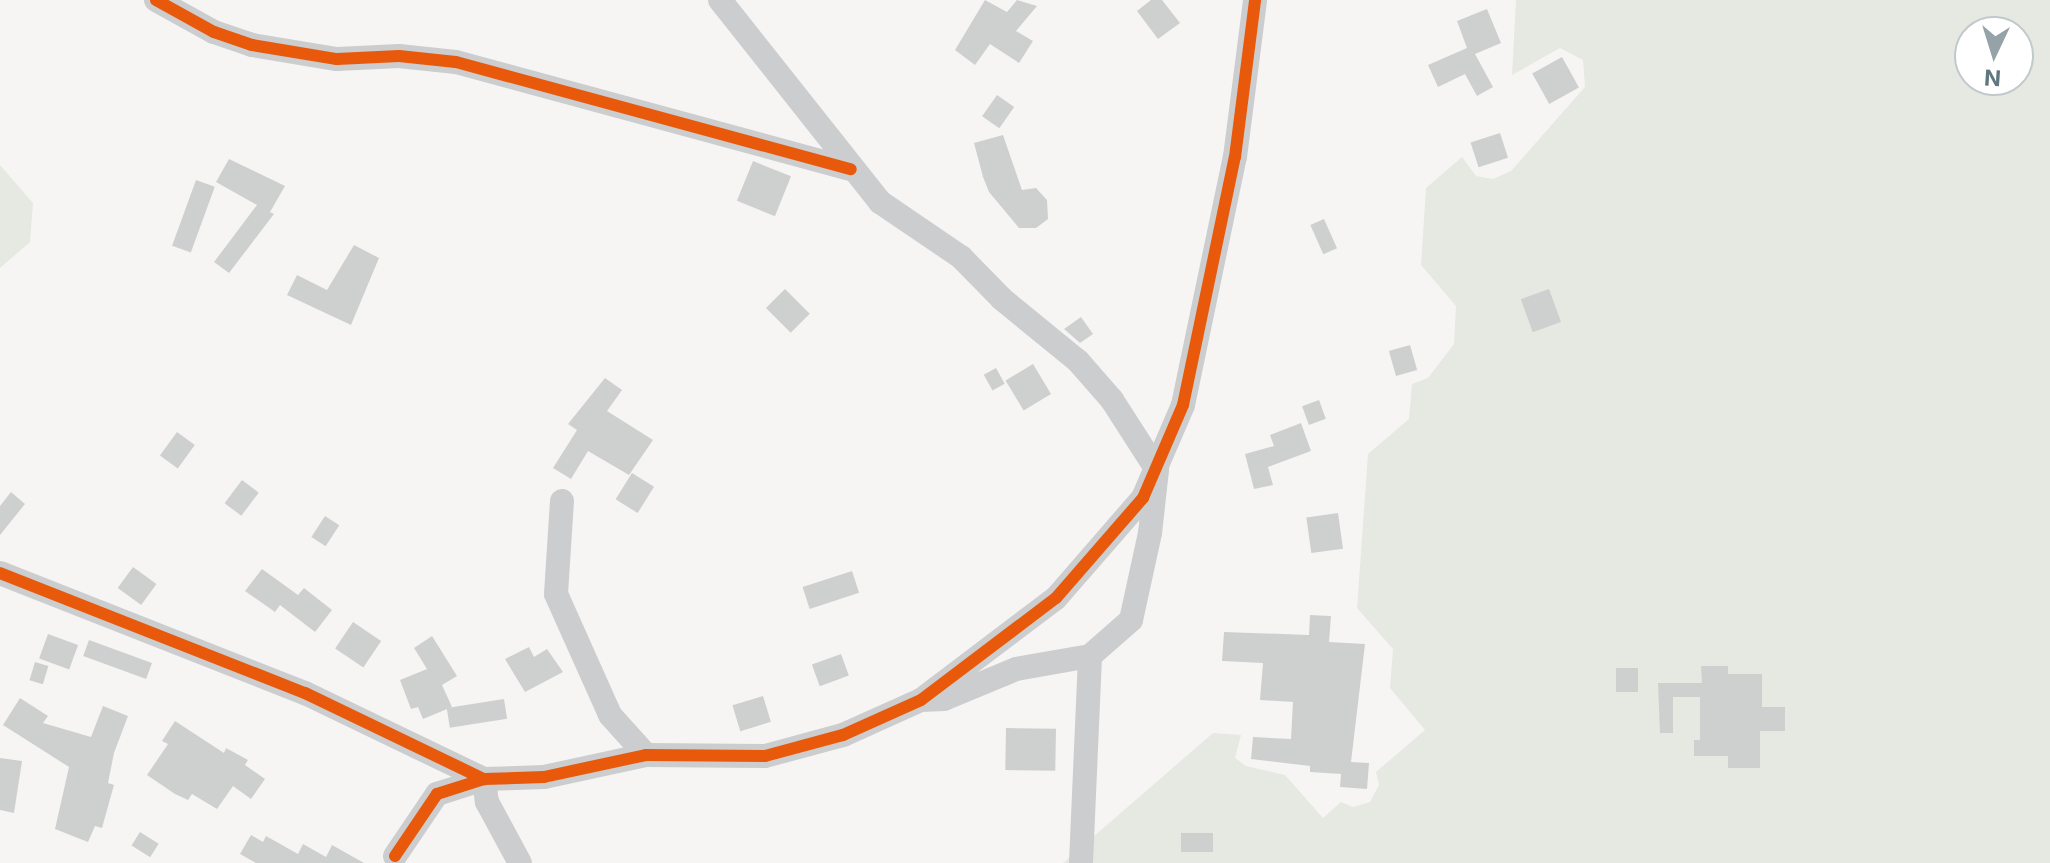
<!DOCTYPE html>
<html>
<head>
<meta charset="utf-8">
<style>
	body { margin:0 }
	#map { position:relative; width:2050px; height:863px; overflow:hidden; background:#f6f5f4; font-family:Inter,sans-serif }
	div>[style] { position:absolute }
	.green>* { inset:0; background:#e6e8e2 }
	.building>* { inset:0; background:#ced0d0; transform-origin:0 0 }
	.minor>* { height:24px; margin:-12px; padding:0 12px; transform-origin:12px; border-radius:12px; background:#cccdce }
	.cycleway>* { height:12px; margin:-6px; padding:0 6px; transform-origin:6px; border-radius:6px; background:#e8590c }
	span { translate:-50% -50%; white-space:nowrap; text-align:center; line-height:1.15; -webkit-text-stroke:8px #fff; paint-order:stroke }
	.north { position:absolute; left:1954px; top:16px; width:80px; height:80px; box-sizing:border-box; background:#fff; border:2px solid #c0c9cc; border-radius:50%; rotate:184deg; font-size:22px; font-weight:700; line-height:32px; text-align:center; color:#61777f }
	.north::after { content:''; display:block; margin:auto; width:28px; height:36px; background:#95a3a8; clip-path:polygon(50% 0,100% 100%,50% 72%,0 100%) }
</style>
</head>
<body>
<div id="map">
	<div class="green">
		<i style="clip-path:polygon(evenodd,1516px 0,2050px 0,2050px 863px,1063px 863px,1213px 733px,1241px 735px,1235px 758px,1246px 766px,1285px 775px,1323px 818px,1341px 802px,1353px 807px,1370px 802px,1379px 785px,1376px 772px,1425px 730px,1390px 688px,1393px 649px,1357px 608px,1368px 454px,1409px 419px,1412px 384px,1428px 378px,1454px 344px,1456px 306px,1421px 265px,1426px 188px,1462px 157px,1476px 176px,1493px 179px,1511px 171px,1585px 87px,1583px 60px,1560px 48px,1512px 75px,1516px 0,1970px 32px,2018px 32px,2018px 80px,1970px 80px,1970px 32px)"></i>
		<i style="clip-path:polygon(0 165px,33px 203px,30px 242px,0 268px)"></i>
	</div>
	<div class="building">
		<i style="clip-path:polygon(985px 0,1007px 12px,1017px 0,1037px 6px,1016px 31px,1033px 41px,1019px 63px,990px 44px,975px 65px,955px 50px)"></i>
		<i style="clip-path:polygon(1151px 0,1162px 0,1180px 23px,1158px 39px,1137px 11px)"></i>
		<i style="clip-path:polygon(1487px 9px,1501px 43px,1475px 54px,1493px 87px,1477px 96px,1465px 74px,1438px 87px,1428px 65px,1467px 48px,1457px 21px)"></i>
		<i style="left:1562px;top:57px;width:35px;height:34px;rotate:61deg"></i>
		<i style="left:997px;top:95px;width:21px;height:26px;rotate:35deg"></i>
		<i style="left:1500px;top:133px;width:26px;height:31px;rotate:72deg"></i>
		<i style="clip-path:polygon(1003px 135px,1022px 190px,1036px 188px,1047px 200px,1048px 219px,1036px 228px,1019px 228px,989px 192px,983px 177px,974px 143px)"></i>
		<i style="clip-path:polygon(229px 159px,285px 186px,270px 212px,274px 214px,229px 273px,214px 262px,257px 205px,216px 182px)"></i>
		<i style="left:753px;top:161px;width:41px;height:43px;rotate:22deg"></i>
		<i style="left:196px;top:180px;width:20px;height:70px;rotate:20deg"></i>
		<i style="left:1324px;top:219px;width:32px;height:15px;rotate:66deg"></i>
		<i style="clip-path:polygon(354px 245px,379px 258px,351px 325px,287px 295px,297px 275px,327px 290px)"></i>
		<i style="left:785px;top:289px;width:35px;height:27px;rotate:45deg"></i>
		<i style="left:1549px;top:289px;width:35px;height:30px;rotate:70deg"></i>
		<i style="clip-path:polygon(1081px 317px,1093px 334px,1080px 343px,1064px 329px)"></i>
		<i style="left:1410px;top:345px;width:26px;height:22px;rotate:74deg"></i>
		<i style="left:1033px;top:364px;width:35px;height:32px;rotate:59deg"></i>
		<i style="left:996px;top:368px;width:18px;height:14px;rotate:61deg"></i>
		<i style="clip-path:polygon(605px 378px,622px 390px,607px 411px,653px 440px,629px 475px,588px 451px,571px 479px,553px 468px,577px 430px,568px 424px)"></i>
		<i style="left:1319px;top:400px;width:20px;height:18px;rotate:70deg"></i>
		<i style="clip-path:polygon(1301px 423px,1311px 451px,1268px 467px,1273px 485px,1254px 489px,1245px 454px,1274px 446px,1270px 435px)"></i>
		<i style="left:177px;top:432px;width:22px;height:29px;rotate:36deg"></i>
		<i style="left:632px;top:473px;width:26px;height:31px;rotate:32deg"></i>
		<i style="left:242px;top:480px;width:21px;height:29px;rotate:37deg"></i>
		<i style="clip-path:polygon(11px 492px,25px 504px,0 535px,0 506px)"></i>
		<i style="left:1338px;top:513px;width:36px;height:32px;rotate:82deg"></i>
		<i style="left:325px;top:516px;width:17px;height:25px;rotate:33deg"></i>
		<i style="left:133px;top:567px;width:29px;height:26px;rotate:36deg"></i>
		<i style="clip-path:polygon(262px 569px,298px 595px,304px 588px,332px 610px,315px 632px,280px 605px,275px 612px,245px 591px)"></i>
		<i style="left:852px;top:571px;width:23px;height:52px;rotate:72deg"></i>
		<i style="clip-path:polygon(1310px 615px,1331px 616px,1329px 642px,1365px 644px,1351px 762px,1369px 763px,1367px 789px,1340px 787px,1341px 774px,1310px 772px,1310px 766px,1251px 759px,1253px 737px,1291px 739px,1293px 702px,1260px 700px,1263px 663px,1222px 661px,1224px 632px,1309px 635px)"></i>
		<i style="left:353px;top:622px;width:34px;height:32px;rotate:34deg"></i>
		<i style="left:48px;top:634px;width:32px;height:26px;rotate:20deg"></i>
		<i style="clip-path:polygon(432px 636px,457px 676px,442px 685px,452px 707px,423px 719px,418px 707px,411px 709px,400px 680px,427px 669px,414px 648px)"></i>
		<i style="left:89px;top:640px;width:67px;height:17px;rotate:20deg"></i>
		<i style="clip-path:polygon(529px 647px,534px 657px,547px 649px,563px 672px,525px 692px,505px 659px)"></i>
		<i style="left:841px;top:654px;width:23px;height:31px;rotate:70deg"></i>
		<i style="left:35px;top:662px;width:14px;height:19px;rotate:17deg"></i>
		<i style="clip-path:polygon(1701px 666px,1728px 666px,1728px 674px,1762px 674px,1762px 707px,1785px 707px,1785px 731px,1760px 731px,1760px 768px,1728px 768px,1728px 756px,1694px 756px,1694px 740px,1700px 740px,1700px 697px,1673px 697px,1673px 733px,1660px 733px,1658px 683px,1702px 683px)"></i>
		<i style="left:1616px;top:668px;width:22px;height:24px"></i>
		<i style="left:763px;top:696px;width:27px;height:32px;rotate:73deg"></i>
		<i style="clip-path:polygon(20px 698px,48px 716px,43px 723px,91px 737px,103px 706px,128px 716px,114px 753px,108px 783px,114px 785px,102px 828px,95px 826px,88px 842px,55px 829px,69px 767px,3px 725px)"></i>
		<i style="left:504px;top:699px;width:20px;height:58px;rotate:81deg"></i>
		<i style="clip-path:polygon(175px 721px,224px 753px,226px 748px,248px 760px,245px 765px,265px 779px,251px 799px,233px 786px,217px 809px,192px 794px,188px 800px,175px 794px,147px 775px,168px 744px,162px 741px)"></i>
		<i style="left:1006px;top:728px;width:50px;height:42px;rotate:1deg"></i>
		<i style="clip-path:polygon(0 758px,22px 761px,14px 813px,0 810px)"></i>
		<i style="left:140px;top:832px;width:22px;height:16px;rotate:32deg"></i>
		<i style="left:1181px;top:833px;width:32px;height:19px"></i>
		<i style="clip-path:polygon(251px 835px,263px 842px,266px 836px,298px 854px,303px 844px,326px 857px,332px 845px,364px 863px,256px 863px,240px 854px)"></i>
	</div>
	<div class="minor">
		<i style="left:156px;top:0;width:66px;rotate:28.9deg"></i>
		<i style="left:214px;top:32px;width:40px;rotate:18.9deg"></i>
		<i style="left:252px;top:45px;width:86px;rotate:9.4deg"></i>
		<i style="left:337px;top:59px;width:62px;rotate:-2.8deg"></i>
		<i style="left:399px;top:56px;width:57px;rotate:6deg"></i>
		<i style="left:456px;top:62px;width:409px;rotate:15.2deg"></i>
		<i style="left:720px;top:0;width:258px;rotate:51.6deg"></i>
		<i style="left:880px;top:202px;width:98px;rotate:34.2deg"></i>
		<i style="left:961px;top:257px;width:59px;rotate:45.7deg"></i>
		<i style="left:1002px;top:299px;width:98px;rotate:39.2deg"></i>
		<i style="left:1078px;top:361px;width:52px;rotate:48.9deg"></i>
		<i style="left:1112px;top:400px;width:83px;rotate:57.3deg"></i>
		<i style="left:1157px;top:470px;width:63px;rotate:96.3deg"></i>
		<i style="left:1150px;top:533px;width:89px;rotate:102.3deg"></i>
		<i style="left:1131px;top:620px;width:55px;rotate:138.7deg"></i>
		<i style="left:1090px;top:656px;width:75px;rotate:170deg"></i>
		<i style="left:1016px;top:669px;width:78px;rotate:157.4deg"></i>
		<i style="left:944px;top:699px;width:17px;rotate:177deg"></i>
		<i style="left:562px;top:501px;width:93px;rotate:93.7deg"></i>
		<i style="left:556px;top:594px;width:133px;rotate:65.9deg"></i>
		<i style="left:610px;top:715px;width:54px;rotate:48deg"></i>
		<i style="left:0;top:573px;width:328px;rotate:21.5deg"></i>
		<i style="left:305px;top:693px;width:199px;rotate:25.7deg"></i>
		<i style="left:484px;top:779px;width:23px;rotate:83deg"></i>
		<i style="left:487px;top:802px;width:69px;rotate:61.6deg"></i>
		<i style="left:395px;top:856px;width:75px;rotate:-55.9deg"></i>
		<i style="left:437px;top:794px;width:49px;rotate:-17.7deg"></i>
		<i style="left:484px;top:779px;width:60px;rotate:-1.9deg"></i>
		<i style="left:544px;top:777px;width:104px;rotate:-12.2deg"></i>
		<i style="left:646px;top:755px;width:119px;rotate:0.5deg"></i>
		<i style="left:765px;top:756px;width:81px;rotate:-15.1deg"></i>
		<i style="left:843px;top:735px;width:85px;rotate:-24.2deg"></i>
		<i style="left:921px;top:700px;width:169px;rotate:-37.1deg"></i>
		<i style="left:1056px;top:598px;width:133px;rotate:-49deg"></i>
		<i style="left:1143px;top:498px;width:101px;rotate:-66.7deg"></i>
		<i style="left:1183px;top:405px;width:253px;rotate:-78.2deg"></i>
		<i style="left:1235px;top:157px;width:158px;rotate:-82.7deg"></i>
		<i style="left:1081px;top:863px;width:207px;rotate:-87.5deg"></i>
	</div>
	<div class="cycleway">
		<i style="left:156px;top:0;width:66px;rotate:28.9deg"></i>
		<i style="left:214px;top:32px;width:40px;rotate:18.9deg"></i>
		<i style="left:252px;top:45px;width:86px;rotate:9.4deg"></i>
		<i style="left:337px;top:59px;width:62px;rotate:-2.8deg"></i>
		<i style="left:399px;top:56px;width:57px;rotate:6deg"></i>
		<i style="left:456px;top:62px;width:409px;rotate:15.2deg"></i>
		<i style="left:0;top:573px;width:328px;rotate:21.5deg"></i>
		<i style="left:305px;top:693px;width:199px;rotate:25.7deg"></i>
		<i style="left:395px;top:856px;width:75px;rotate:-55.9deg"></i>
		<i style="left:437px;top:794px;width:49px;rotate:-17.7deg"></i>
		<i style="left:484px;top:779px;width:60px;rotate:-1.9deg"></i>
		<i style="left:544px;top:777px;width:104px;rotate:-12.2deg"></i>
		<i style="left:646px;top:755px;width:119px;rotate:0.5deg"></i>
		<i style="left:765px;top:756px;width:81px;rotate:-15.1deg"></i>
		<i style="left:843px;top:735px;width:85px;rotate:-24.2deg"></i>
		<i style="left:921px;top:700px;width:169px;rotate:-37.1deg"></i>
		<i style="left:1056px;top:598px;width:133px;rotate:-49deg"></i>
		<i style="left:1143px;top:498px;width:101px;rotate:-66.7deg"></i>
		<i style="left:1183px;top:405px;width:253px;rotate:-78.2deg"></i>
		<i style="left:1235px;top:157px;width:158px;rotate:-82.7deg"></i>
	</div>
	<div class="north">N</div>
</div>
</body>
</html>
